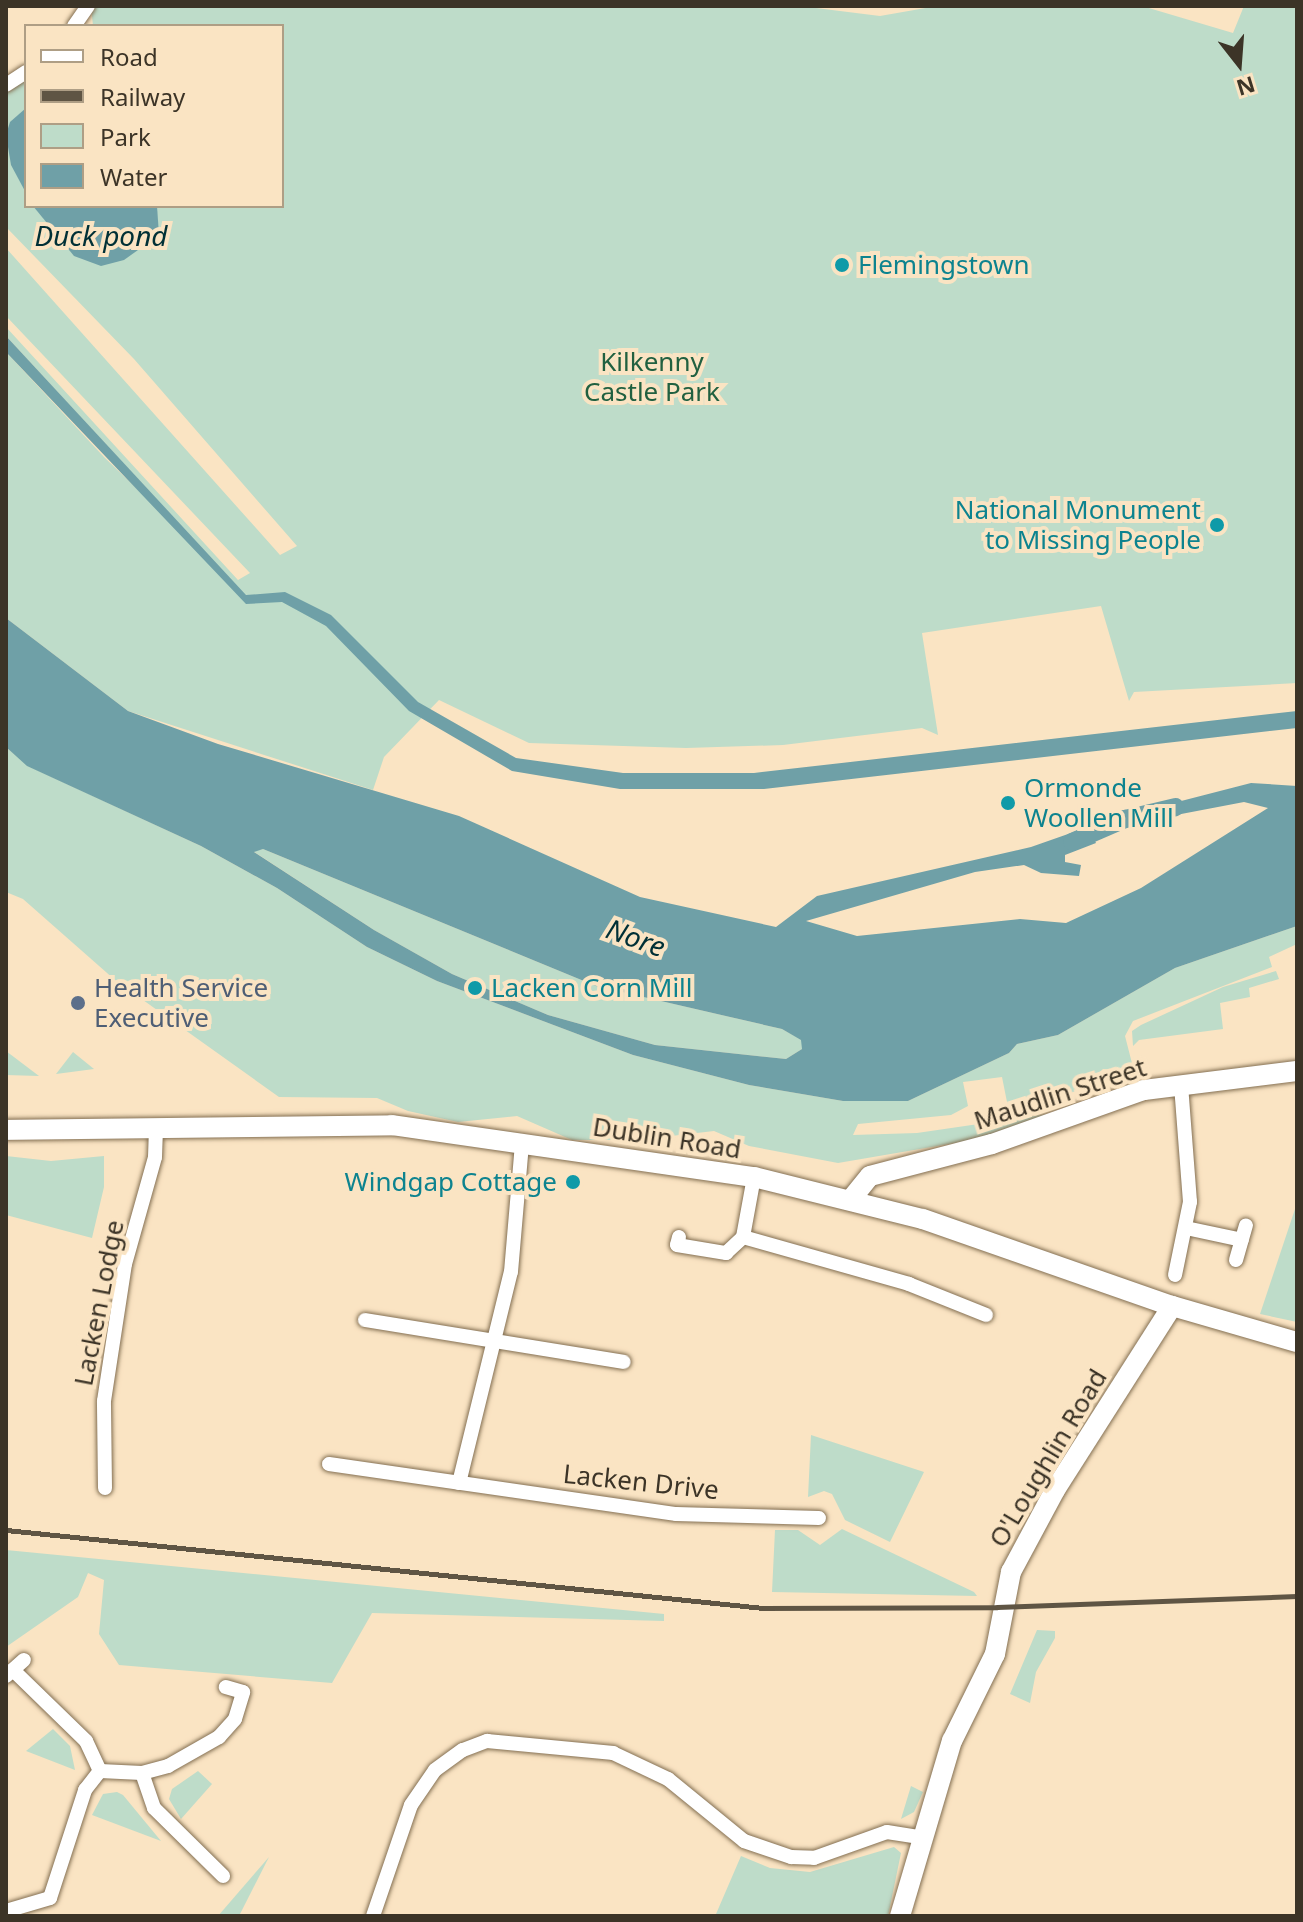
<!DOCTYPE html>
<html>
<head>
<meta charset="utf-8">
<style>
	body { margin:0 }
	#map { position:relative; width:1303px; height:1922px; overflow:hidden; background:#fae4c3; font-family:"Noto Sans",sans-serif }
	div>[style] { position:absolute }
	.green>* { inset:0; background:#bedcc9 }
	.water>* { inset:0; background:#6fa0a7 }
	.canal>* { height:18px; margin:-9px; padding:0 9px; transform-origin:9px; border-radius:9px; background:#6fa0a7 }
	.roads { filter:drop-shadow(0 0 2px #836f52) drop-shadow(0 0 2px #836f52) }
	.street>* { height:14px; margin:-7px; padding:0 7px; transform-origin:7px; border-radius:7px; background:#fff }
	.secondary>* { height:20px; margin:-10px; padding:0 10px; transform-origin:10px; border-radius:10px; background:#fff }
	.rail>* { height:5px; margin:-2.5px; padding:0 2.5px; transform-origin:2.5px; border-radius:2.5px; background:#5f5544 }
	.dots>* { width:22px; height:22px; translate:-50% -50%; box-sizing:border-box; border:4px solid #fae4c3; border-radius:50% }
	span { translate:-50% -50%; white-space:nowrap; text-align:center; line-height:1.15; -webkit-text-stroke:8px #fae4c3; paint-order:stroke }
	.culture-label { font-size:26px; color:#0d838f }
	.left { translate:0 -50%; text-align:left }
	.right { translate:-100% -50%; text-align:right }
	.park-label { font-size:26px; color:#216040 }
	.service-label { font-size:26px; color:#4e5e75 }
	.street-label { font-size:26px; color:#3c3427 }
	.water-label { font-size:28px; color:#003036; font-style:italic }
	.frame { position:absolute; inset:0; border:8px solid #3c3427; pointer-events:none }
	.legend { position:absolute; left:24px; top:24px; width:260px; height:184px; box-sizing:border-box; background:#fae4c3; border:2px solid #ae9e85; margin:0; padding:10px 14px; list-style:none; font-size:24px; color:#3c3427 }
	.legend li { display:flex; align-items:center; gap:16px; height:40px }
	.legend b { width:40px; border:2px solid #ae9e85 }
	.north { position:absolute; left:1199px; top:24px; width:80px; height:80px; -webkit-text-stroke:6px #fae4c3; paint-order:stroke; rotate:163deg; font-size:22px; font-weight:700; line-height:32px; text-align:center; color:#3c3427 }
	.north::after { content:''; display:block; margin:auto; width:28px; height:36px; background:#3c3427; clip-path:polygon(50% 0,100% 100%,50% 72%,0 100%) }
</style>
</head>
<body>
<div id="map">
	<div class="green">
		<i style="clip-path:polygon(91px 6px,800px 6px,880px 16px,937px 6px,1142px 6px,1233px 33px,1244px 6px,1297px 6px,1297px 683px,1134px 692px,1129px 701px,1101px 606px,922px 633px,938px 735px,922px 728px,783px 745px,686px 748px,529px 743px,439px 700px,384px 757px,373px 790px,128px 711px,6px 618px,6px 352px,104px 457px,234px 583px,6px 336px,6px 327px,238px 580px,250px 573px,6px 316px,6px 248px,280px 555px,297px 546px,134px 359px,6px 227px,6px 93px,26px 80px,26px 206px,282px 206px,282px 26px,93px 26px)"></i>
		<i style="clip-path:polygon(6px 747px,28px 766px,201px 846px,277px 888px,367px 947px,437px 981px,633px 1055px,749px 1085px,843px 1101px,908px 1101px,1009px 1053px,1017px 1044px,1058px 1035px,1175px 968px,1297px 926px,1297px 944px,1269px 957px,1272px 967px,1133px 1021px,1125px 1036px,1134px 1071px,1103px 1069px,1080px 1090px,1018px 1108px,1008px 1107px,1002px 1077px,963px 1082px,968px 1106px,951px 1115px,858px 1124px,853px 1135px,917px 1133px,1048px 1114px,990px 1137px,838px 1163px,749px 1146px,714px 1131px,637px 1140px,572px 1140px,517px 1116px,458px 1122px,408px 1111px,377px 1098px,279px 1097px,115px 980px,23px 899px,6px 892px)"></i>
		<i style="clip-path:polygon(263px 849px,596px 986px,782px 1029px,802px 1040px,802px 1049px,786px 1059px,655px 1045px,548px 1015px,452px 974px,374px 930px,253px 851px)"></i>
		<i style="clip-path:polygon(1276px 971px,1279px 979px,1249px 988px,1250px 997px,1220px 1003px,1223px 1029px,1139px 1040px,1133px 1046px,1132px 1031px,1141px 1025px,1223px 987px)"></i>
		<i style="clip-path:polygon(6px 1051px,39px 1076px,6px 1075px)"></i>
		<i style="clip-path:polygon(73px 1052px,94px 1069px,56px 1074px)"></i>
		<i style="clip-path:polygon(6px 1156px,51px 1161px,104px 1156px,104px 1187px,92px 1238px,6px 1215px)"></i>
		<i style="clip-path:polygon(1297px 1203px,1297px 1322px,1260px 1314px)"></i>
		<i style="clip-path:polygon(811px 1435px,924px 1472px,890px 1542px,845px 1520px,832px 1494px,824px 1491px,808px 1497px)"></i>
		<i style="clip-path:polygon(842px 1529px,974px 1592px,977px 1596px,772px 1592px,775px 1530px,798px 1530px,820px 1545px)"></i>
		<i style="clip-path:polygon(6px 1550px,664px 1614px,664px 1621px,372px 1613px,332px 1683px,119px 1665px,99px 1634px,104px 1580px,88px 1573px,78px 1597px,6px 1647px)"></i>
		<i style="clip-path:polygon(1037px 1630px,1055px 1631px,1055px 1638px,1036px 1672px,1030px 1703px,1010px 1694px)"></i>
		<i style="clip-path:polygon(53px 1729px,70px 1746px,75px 1770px,26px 1751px)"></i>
		<i style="clip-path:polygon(198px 1771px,212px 1784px,181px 1819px,169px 1799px,172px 1789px)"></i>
		<i style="clip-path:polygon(911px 1786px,923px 1792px,914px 1812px,901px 1819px)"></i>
		<i style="clip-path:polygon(117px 1792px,123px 1795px,161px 1841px,92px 1815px,103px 1794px)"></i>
		<i style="clip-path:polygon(894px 1847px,901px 1853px,888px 1916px,716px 1914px,741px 1856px,770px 1868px,810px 1872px)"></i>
		<i style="clip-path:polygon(269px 1857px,239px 1916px,218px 1916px)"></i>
	</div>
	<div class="water">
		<i style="clip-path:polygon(26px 108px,26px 193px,11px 165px,6px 135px,10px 122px)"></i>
		<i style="clip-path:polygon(33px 206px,157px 206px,159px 235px,124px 260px,101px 266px,74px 256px)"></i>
		<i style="clip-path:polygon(6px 336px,246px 595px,285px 592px,331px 615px,418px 702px,516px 758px,623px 773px,754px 773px,1297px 711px,1297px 728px,764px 789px,620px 789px,512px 771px,409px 711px,326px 626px,282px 602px,246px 604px,6px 352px)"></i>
		<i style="clip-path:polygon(evenodd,6px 618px,128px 711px,218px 744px,459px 816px,640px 897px,776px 927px,817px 896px,1031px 847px,1088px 827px,1096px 843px,1065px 855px,1065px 862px,1081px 865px,1079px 876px,1041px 873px,1024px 865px,975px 872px,806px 921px,857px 936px,1020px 919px,1066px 923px,1141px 888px,1268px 808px,1244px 802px,1155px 819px,1154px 808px,1251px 783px,1297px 786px,1297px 926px,1175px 968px,1058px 1035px,1017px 1044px,1009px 1053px,908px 1101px,843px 1101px,749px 1085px,633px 1055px,437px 981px,367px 947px,277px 888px,201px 846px,27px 766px,6px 747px,6px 618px,263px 849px,596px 986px,782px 1029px,801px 1040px,802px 1049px,786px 1059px,655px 1045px,548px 1015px,452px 974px,374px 930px,254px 852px,263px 849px)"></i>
	</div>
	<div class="canal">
		<i style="left:1072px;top:842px;width:58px;rotate:-23.5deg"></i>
		<i style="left:1125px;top:819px;width:52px;rotate:-13.2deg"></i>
	</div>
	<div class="roads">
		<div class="street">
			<i style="left:74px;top:26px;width:24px;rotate:-55deg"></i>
			<i style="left:6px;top:85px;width:24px;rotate:-33deg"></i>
			<i style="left:754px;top:1177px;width:61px;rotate:100.4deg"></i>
			<i style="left:743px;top:1237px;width:173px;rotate:15.8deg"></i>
			<i style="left:909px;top:1284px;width:83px;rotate:21.9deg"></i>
			<i style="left:1186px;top:1228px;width:57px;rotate:12.1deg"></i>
			<i style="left:679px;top:1237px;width:8px;rotate:104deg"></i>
			<i style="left:677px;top:1245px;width:50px;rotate:9.3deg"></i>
			<i style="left:726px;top:1253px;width:23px;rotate:-43deg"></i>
			<i style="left:1236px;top:1260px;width:36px;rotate:-74deg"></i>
			<i style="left:1175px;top:1275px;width:75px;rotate:-78.4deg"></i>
			<i style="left:1190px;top:1202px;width:118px;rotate:-94.4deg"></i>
			<i style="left:365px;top:1320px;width:262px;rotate:9.2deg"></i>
			<i style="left:329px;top:1464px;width:351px;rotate:8.2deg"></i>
			<i style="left:676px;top:1514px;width:143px;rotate:1.6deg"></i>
			<i style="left:459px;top:1483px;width:217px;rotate:-76.2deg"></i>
			<i style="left:511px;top:1272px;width:129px;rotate:-85.1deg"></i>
			<i style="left:105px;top:1488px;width:87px;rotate:-90.7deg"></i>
			<i style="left:104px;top:1401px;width:139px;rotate:-81.3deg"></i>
			<i style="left:125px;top:1264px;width:111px;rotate:-74.3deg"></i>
			<i style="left:155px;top:1157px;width:28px;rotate:-88deg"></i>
			<i style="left:13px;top:1670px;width:102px;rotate:44.2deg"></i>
			<i style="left:86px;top:1741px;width:33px;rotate:65deg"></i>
			<i style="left:6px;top:1676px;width:24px;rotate:-42deg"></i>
			<i style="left:142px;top:1773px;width:37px;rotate:71deg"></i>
			<i style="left:154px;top:1808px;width:97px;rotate:44.6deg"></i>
			<i style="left:6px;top:1911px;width:46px;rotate:-16.5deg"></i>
			<i style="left:50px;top:1898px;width:114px;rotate:-72deg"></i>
			<i style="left:85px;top:1790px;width:24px;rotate:-52deg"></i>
			<i style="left:100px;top:1771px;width:42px;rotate:2.7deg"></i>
			<i style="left:142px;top:1773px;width:27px;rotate:-15deg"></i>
			<i style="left:168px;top:1766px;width:59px;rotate:-29.6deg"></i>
			<i style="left:219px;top:1737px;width:24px;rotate:-48deg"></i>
			<i style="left:235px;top:1719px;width:28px;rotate:-73deg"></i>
			<i style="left:243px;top:1692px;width:18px;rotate:-164deg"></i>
			<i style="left:373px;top:1916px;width:117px;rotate:-71.1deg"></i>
			<i style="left:411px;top:1805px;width:42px;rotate:-55.6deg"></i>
			<i style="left:435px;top:1770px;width:34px;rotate:-36deg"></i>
			<i style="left:463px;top:1750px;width:26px;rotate:-21deg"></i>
			<i style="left:487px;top:1741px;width:127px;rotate:5.4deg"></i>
			<i style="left:613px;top:1753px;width:61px;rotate:25.3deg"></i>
			<i style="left:668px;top:1779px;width:98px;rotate:39.2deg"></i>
			<i style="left:744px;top:1841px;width:50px;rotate:18.8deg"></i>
			<i style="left:791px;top:1857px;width:23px;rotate:2deg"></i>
			<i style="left:814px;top:1858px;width:77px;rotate:-19.6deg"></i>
			<i style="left:887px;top:1832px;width:33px;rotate:9deg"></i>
		</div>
		<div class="secondary">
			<i style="left:6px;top:1130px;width:386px;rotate:-0.7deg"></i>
			<i style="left:392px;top:1125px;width:366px;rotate:8.2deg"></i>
			<i style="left:754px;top:1177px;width:174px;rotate:14deg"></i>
			<i style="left:923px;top:1219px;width:264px;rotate:19.3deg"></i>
			<i style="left:1172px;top:1306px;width:130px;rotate:16.1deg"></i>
			<i style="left:852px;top:1198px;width:28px;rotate:-51deg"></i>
			<i style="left:870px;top:1176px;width:126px;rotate:-14.7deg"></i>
			<i style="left:992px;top:1144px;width:161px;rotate:-19.6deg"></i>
			<i style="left:1144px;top:1090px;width:154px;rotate:-7.1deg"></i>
			<i style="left:900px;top:1916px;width:183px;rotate:-73.5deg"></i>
			<i style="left:952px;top:1741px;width:97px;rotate:-63.7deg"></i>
			<i style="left:995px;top:1654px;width:84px;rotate:-79deg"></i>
			<i style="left:1011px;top:1572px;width:93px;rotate:-61.8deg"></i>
			<i style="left:1055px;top:1490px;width:218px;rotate:-57.5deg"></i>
		</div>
	</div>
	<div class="rail">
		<i style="left:6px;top:1530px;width:762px;rotate:5.88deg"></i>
		<i style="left:764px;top:1608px;width:233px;rotate:-0.2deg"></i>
		<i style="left:997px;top:1607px;width:300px;rotate:-2.1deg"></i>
	</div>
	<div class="dots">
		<i style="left:842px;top:265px;background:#0f9aa8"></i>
		<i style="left:1217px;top:525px;background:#0f9aa8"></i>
		<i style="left:1008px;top:803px;background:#0f9aa8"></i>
		<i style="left:475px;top:988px;background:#0f9aa8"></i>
		<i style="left:78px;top:1003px;background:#5c6f8a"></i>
		<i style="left:573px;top:1182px;background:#0f9aa8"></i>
	</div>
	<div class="culture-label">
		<span class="left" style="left:858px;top:265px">Flemingstown</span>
		<span class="right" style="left:1201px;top:525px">National Monument<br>to Missing People</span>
		<span class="left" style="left:1024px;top:803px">Ormonde<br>Woollen Mill</span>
		<span class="left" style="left:491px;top:988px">Lacken Corn Mill</span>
		<span class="right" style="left:557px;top:1182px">Windgap Cottage</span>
	</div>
	<div class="park-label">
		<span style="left:652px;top:377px">Kilkenny<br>Castle Park</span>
	</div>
	<div class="service-label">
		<span class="left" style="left:94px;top:1003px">Health Service<br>Executive</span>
	</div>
	<div class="street-label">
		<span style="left:1060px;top:1094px;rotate:-18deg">Maudlin Street</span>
		<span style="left:667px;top:1138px;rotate:9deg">Dublin Road</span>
		<span style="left:99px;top:1303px;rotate:-79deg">Lacken Lodge</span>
		<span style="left:1048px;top:1458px;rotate:-59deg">O'Loughlin Road</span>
		<span style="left:641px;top:1482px;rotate:6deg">Lacken Drive</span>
	</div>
	<div class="water-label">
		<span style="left:101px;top:235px">Duck pond</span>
		<span style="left:636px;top:937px;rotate:20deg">Nore</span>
	</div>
	<div class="frame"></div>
	<ul class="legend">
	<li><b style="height:10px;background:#fff"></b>Road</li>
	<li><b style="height:10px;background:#5f5544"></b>Railway</li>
	<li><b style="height:22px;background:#bedcc9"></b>Park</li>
	<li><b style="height:22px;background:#6fa0a7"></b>Water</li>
	</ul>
	<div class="north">N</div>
</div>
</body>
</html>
